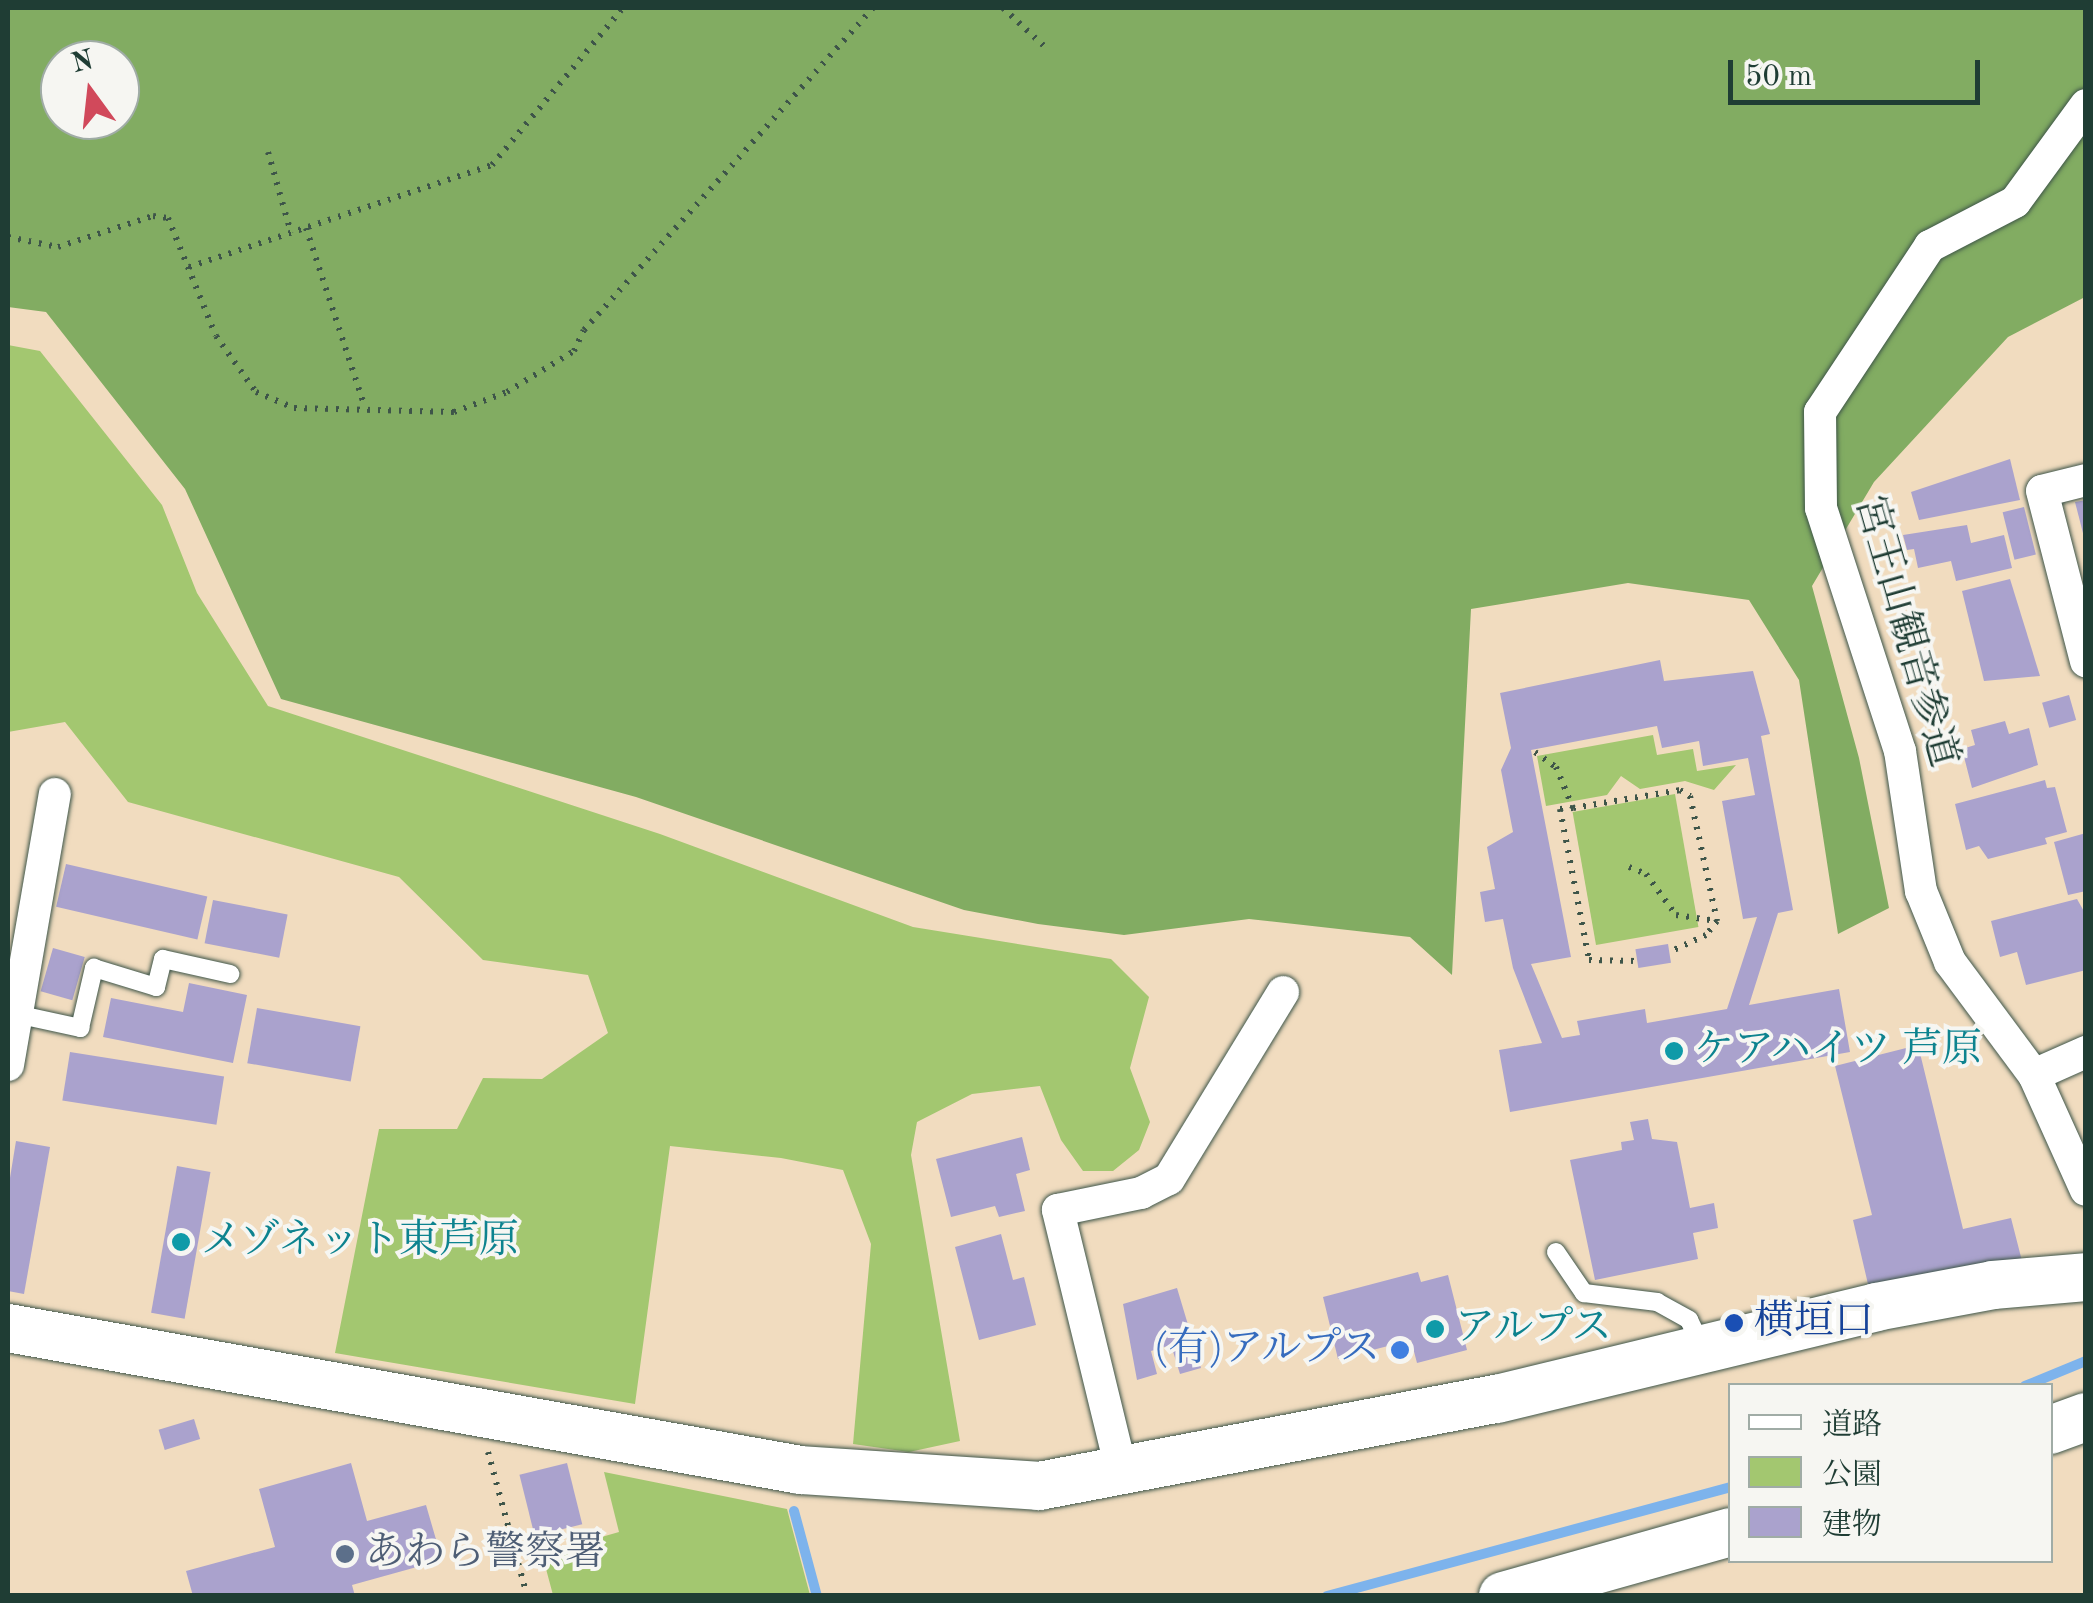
<!DOCTYPE html>
<html>
<head>
<meta charset="utf-8">
<style>
	body { margin:0 }
	#map { position:relative; width:2093px; height:1603px; overflow:hidden; background:#f1dcbf; font-family:"Old Standard TT","Noto Serif JP",serif }
	div>[style] { position:absolute }
	.green>* { inset:0; background:#a3c770; transform-origin:0 0 }
	.forest>* { inset:0; background:#82ac62 }
	.stream>* { height:10px; margin:-5px; padding:0 5px; transform-origin:5px; border-radius:5px; background:#7db3ec }
	.building>* { inset:0; background:#aaa2cd; transform-origin:0 0 }
	.path>* { height:6px; margin-top:-3px; transform-origin:0; background:repeating-linear-gradient(90deg,#3e5549 0 2.5px,transparent 0 10.5px) }
	.roads { filter:drop-shadow(0 0 2px #3e5549) drop-shadow(0 0 2px #3e5549) }
	.lane>* { height:18px; margin:-9px; padding:0 9px; transform-origin:9px; border-radius:9px; background:#fff }
	.street>* { height:32px; margin:-16px; padding:0 16px; transform-origin:16px; border-radius:16px; background:#fff }
	.secondary>* { height:48px; margin:-24px; padding:0 24px; transform-origin:24px; border-radius:24px; background:#fff }
	.dots>* { width:28px; height:28px; translate:-50% -50%; box-sizing:border-box; border:5px solid #f6f6f2; border-radius:50% }
	span { translate:-50% -50%; white-space:nowrap; text-align:center; line-height:1.15; -webkit-text-stroke:8px #f6f6f2; paint-order:stroke }
	.street-label { font-size:40px; color:#1f3d34 }
	.culture-label { font-size:40px; color:#0d838f }
	.left { translate:0 -50%; text-align:left }
	.transit-label { font-size:40px; color:#164399 }
	.shop-label { font-size:40px; color:#366cbe }
	.right { translate:-100% -50%; text-align:right }
	.service-label { font-size:40px; color:#4e5e75 }
	.frame { position:absolute; inset:0; border:10px solid #1f3d34; pointer-events:none }
	.legend { position:absolute; left:1728px; top:1383px; width:325px; height:180px; box-sizing:border-box; background:#f6f6f2; border:2px solid #a0aca6; margin:0; padding:12px 18px; list-style:none; font-size:30px; color:#1f3d34 }
	.legend li { display:flex; align-items:center; gap:20px; height:50px }
	.legend b { width:50px; border:2px solid #a0aca6 }
	.north { position:absolute; left:40px; top:40px; width:100px; height:100px; box-sizing:border-box; background:#f6f6f2; border:2px solid #a0aca6; border-radius:50%; rotate:345deg; font-size:28px; font-weight:700; line-height:40px; text-align:center; color:#1f3d34 }
	.north::after { content:''; display:block; margin:auto; width:35px; height:45px; background:#d1495b; clip-path:polygon(50% 0,100% 100%,50% 72%,0 100%) }
	.scale { position:absolute; left:1728px; top:60px; width:252px; height:45px; box-sizing:border-box; border:5px solid #1f3d34; border-top:0; padding-left:12px; font-size:30px; line-height:35px; white-space:nowrap; color:#1f3d34; -webkit-text-stroke:8px #f6f6f2; paint-order:stroke }
</style>
</head>
<body>
<div id="map">
	<div class="green">
		<i style="clip-path:polygon(8px 345px,40px 351px,162px 505px,197px 593px,268px 706px,660px 834px,913px 927px,1111px 959px,1149px 997px,1130px 1068px,1150px 1122px,1139px 1150px,1113px 1171px,1083px 1171px,1061px 1140px,1040px 1086px,972px 1094px,917px 1122px,911px 1155px,960px 1441px,909px 1452px,853px 1444px,871px 1244px,843px 1170px,781px 1158px,670px 1146px,635px 1404px,335px 1353px,379px 1129px,457px 1129px,483px 1078px,542px 1079px,608px 1033px,588px 975px,483px 960px,399px 877px,128px 802px,65px 722px,8px 732px)"></i>
		<i style="clip-path:polygon(1653px 735px,1657px 755px,1693px 749px,1697px 771px,1736px 765px,1714px 790px,1685px 781px,1640px 789px,1621px 776px,1607px 795px,1546px 806px,1537px 756px)"></i>
		<i style="left:1675px;top:794px;width:135px;height:104px;rotate:80deg"></i>
		<i style="clip-path:polygon(604px 1472px,787px 1509px,810px 1595px,553px 1595px,542px 1554px,619px 1532px)"></i>
	</div>
	<div class="forest">
		<i style="clip-path:polygon(evenodd,8px 8px,2085px 8px,2085px 297px,2008px 337px,1874px 482px,1812px 586px,1859px 758px,1889px 908px,1838px 934px,1799px 680px,1749px 600px,1628px 583px,1471px 609px,1452px 975px,1410px 937px,1249px 919px,1124px 935px,1038px 924px,964px 910px,636px 797px,281px 699px,185px 489px,46px 312px,8px 307px,8px 8px,60px 60px,120px 60px,120px 120px,60px 120px,60px 60px)"></i>
	</div>
	<div class="stream">
		<i style="left:2025px;top:1386px;width:66px;rotate:-22.3deg"></i>
		<i style="left:794px;top:1511px;width:88px;rotate:74.9deg"></i>
		<i style="left:1327px;top:1596px;width:417px;rotate:-15.1deg"></i>
	</div>
	<div class="building">
		<i style="clip-path:polygon(2010px 459px,2020px 500px,1919px 520px,1911px 492px)"></i>
		<i style="clip-path:polygon(2086px 500px,2086px 537px,2084px 537px,2075px 502px)"></i>
		<i style="left:2024px;top:507px;width:49px;height:22px;rotate:76deg"></i>
		<i style="clip-path:polygon(1967px 525px,1971px 543px,2004px 535px,2012px 568px,1956px 581px,1951px 561px,1918px 568px,1914px 549px,1907px 550px,1903px 535px)"></i>
		<i style="clip-path:polygon(2010px 579px,2040px 676px,1984px 681px,1962px 591px)"></i>
		<i style="clip-path:polygon(evenodd,1660px 660px,1664px 681px,1753px 671px,1770px 734px,1761px 736px,1793px 910px,1778px 913px,1749px 1005px,1839px 989px,1850px 1052px,1510px 1112px,1499px 1050px,1542px 1043px,1513px 968px,1503px 919px,1485px 922px,1480px 892px,1495px 889px,1487px 847px,1513px 832px,1501px 770px,1511px 748px,1500px 693px,1660px 660px,1657px 726px,1662px 748px,1699px 741px,1703px 766px,1748px 758px,1755px 795px,1722px 801px,1743px 919px,1757px 917px,1727px 1009px,1647px 1023px,1645px 1009px,1577px 1021px,1580px 1035px,1562px 1038px,1531px 964px,1571px 957px,1531px 750px,1657px 726px)"></i>
		<i style="left:2069px;top:695px;width:26px;height:28px;rotate:74deg"></i>
		<i style="clip-path:polygon(2005px 721px,2009px 734px,2029px 728px,2038px 765px,1972px 788px,1962px 749px,1975px 745px,1971px 730px)"></i>
		<i style="clip-path:polygon(2045px 780px,2047px 788px,2055px 787px,2067px 832px,2045px 838px,2047px 844px,1988px 859px,1979px 846px,1966px 850px,1955px 804px)"></i>
		<i style="clip-path:polygon(2086px 833px,2086px 891px,2068px 895px,2054px 842px)"></i>
		<i style="left:66px;top:864px;width:145px;height:44px;rotate:13deg"></i>
		<i style="clip-path:polygon(2077px 899px,2086px 915px,2086px 970px,2026px 985px,2017px 952px,2000px 957px,1991px 921px)"></i>
		<i style="left:213px;top:900px;width:76px;height:44px;rotate:11deg"></i>
		<i style="left:1668px;top:944px;width:19px;height:33px;rotate:81deg"></i>
		<i style="left:53px;top:948px;width:33px;height:45px;rotate:16deg"></i>
		<i style="clip-path:polygon(189px 983px,247px 995px,233px 1063px,103px 1037px,111px 998px,183px 1012px)"></i>
		<i style="left:257px;top:1008px;width:105px;height:56px;rotate:10deg"></i>
		<i style="clip-path:polygon(1918px 1045px,1963px 1229px,2011px 1218px,2022px 1261px,1871px 1297px,1853px 1220px,1872px 1215px,1835px 1066px)"></i>
		<i style="left:70px;top:1052px;width:156px;height:49px;rotate:9deg"></i>
		<i style="clip-path:polygon(1648px 1119px,1652px 1139px,1677px 1142px,1690px 1208px,1714px 1203px,1718px 1228px,1693px 1233px,1698px 1259px,1595px 1280px,1570px 1160px,1622px 1150px,1621px 1142px,1634px 1140px,1630px 1122px)"></i>
		<i style="clip-path:polygon(1022px 1137px,1030px 1170px,1016px 1174px,1025px 1211px,999px 1217px,995px 1206px,951px 1217px,936px 1159px)"></i>
		<i style="clip-path:polygon(16px 1141px,50px 1147px,24px 1294px,8px 1291px,8px 1190px)"></i>
		<i style="left:177px;top:1166px;width:34px;height:149px;rotate:10deg"></i>
		<i style="clip-path:polygon(1001px 1234px,1013px 1280px,1024px 1277px,1036px 1325px,979px 1340px,955px 1247px)"></i>
		<i style="clip-path:polygon(1418px 1272px,1421px 1282px,1448px 1275px,1467px 1350px,1417px 1363px,1411px 1340px,1338px 1359px,1323px 1297px)"></i>
		<i style="clip-path:polygon(1177px 1288px,1201px 1368px,1180px 1374px,1171px 1345px,1151px 1351px,1157px 1374px,1137px 1380px,1123px 1304px)"></i>
		<i style="left:194px;top:1419px;width:21px;height:37px;rotate:73deg"></i>
		<i style="clip-path:polygon(351px 1463px,367px 1521px,426px 1505px,442px 1560px,352px 1585px,355px 1596px,193px 1596px,186px 1571px,275px 1547px,259px 1489px)"></i>
		<i style="left:567px;top:1463px;width:63px;height:49px;rotate:76deg"></i>
	</div>
	<div class="path">
		<i style="left:1003px;top:8px;width:56px;rotate:42.8deg"></i>
		<i style="left:268px;top:152px;width:84px;rotate:74.1deg"></i>
		<i style="left:306px;top:228px;width:188px;rotate:71.8deg"></i>
		<i style="left:8px;top:237px;width:51px;rotate:11.3deg"></i>
		<i style="left:58px;top:247px;width:100px;rotate:-18.1deg"></i>
		<i style="left:153px;top:216px;width:15px;rotate:8deg"></i>
		<i style="left:168px;top:218px;width:127px;rotate:67.9deg"></i>
		<i style="left:216px;top:336px;width:69px;rotate:54.5deg"></i>
		<i style="left:256px;top:392px;width:41px;rotate:22.8deg"></i>
		<i style="left:294px;top:408px;width:160px;rotate:1.4deg"></i>
		<i style="left:454px;top:412px;width:57px;rotate:-20.7deg"></i>
		<i style="left:507px;top:392px;width:79px;rotate:-31.5deg"></i>
		<i style="left:574px;top:351px;width:23px;rotate:-65deg"></i>
		<i style="left:584px;top:330px;width:433px;rotate:-48.1deg"></i>
		<i style="left:189px;top:267px;width:320px;rotate:-18.6deg"></i>
		<i style="left:492px;top:165px;width:204px;rotate:-50.2deg"></i>
		<i style="left:1535px;top:752px;width:26px;rotate:36deg"></i>
		<i style="left:1556px;top:767px;width:44px;rotate:67.5deg"></i>
		<i style="left:1573px;top:808px;width:109px;rotate:-9.5deg"></i>
		<i style="left:1680px;top:790px;width:12px;rotate:31deg"></i>
		<i style="left:1690px;top:796px;width:128px;rotate:77.8deg"></i>
		<i style="left:1717px;top:921px;width:18px;rotate:128deg"></i>
		<i style="left:1706px;top:935px;width:38px;rotate:155deg"></i>
		<i style="left:1573px;top:808px;width:13px;rotate:176deg"></i>
		<i style="left:1560px;top:809px;width:154px;rotate:79.1deg"></i>
		<i style="left:1589px;top:960px;width:48px;rotate:1.2deg"></i>
		<i style="left:1629px;top:867px;width:18px;rotate:22deg"></i>
		<i style="left:1646px;top:874px;width:51px;rotate:53.8deg"></i>
		<i style="left:1676px;top:915px;width:41px;rotate:8.3deg"></i>
		<i style="left:488px;top:1452px;width:149px;rotate:74.8deg"></i>
	</div>
	<div class="roads">
		<div class="lane">
			<i style="left:16px;top:1014px;width:66px;rotate:12.3deg"></i>
			<i style="left:80px;top:1028px;width:62px;rotate:-76.9deg"></i>
			<i style="left:94px;top:968px;width:65px;rotate:17deg"></i>
			<i style="left:156px;top:987px;width:29px;rotate:-76deg"></i>
			<i style="left:163px;top:959px;width:69px;rotate:12.6deg"></i>
			<i style="left:1556px;top:1252px;width:50px;rotate:55.7deg"></i>
			<i style="left:1584px;top:1293px;width:74px;rotate:7deg"></i>
			<i style="left:1657px;top:1302px;width:37px;rotate:29deg"></i>
			<i style="left:1689px;top:1320px;width:30px;rotate:64deg"></i>
		</div>
		<div class="street">
			<i style="left:2086px;top:105px;width:120px;rotate:126.2deg"></i>
			<i style="left:2015px;top:202px;width:96px;rotate:152.6deg"></i>
			<i style="left:1930px;top:246px;width:199px;rotate:123.5deg"></i>
			<i style="left:1820px;top:412px;width:96px;rotate:89.4deg"></i>
			<i style="left:1821px;top:508px;width:256px;rotate:72deg"></i>
			<i style="left:1900px;top:751px;width:142px;rotate:81.5deg"></i>
			<i style="left:1921px;top:891px;width:77px;rotate:67.8deg"></i>
			<i style="left:1950px;top:962px;width:141px;rotate:53.4deg"></i>
			<i style="left:2034px;top:1075px;width:126px;rotate:65.7deg"></i>
			<i style="left:2086px;top:480px;width:45px;rotate:166deg"></i>
			<i style="left:2042px;top:491px;width:176px;rotate:75.5deg"></i>
			<i style="left:8px;top:1065px;width:275px;rotate:-80.2deg"></i>
			<i style="left:2034px;top:1075px;width:57px;rotate:-23.9deg"></i>
			<i style="left:1122px;top:1473px;width:271px;rotate:-103.7deg"></i>
			<i style="left:1058px;top:1210px;width:85px;rotate:-11.6deg"></i>
			<i style="left:1141px;top:1193px;width:31px;rotate:-27deg"></i>
			<i style="left:1169px;top:1179px;width:219px;rotate:-58.6deg"></i>
		</div>
		<div class="secondary">
			<i style="left:8px;top:1328px;width:805px;rotate:10.16deg"></i>
			<i style="left:800px;top:1470px;width:240px;rotate:3.8deg"></i>
			<i style="left:1039px;top:1486px;width:466px;rotate:-10.8deg"></i>
			<i style="left:1497px;top:1399px;width:390px;rotate:-13.6deg"></i>
			<i style="left:1876px;top:1307px;width:119px;rotate:-10.6deg"></i>
			<i style="left:1993px;top:1285px;width:93px;rotate:-4.9deg"></i>
			<i style="left:2050px;top:1430px;width:38px;rotate:-20deg"></i>
			<i style="left:1503px;top:1596px;width:236px;rotate:-15.7deg"></i>
		</div>
	</div>
	<div class="dots">
		<i style="left:1674px;top:1051px;background:#0f9aa8"></i>
		<i style="left:181px;top:1242px;background:#0f9aa8"></i>
		<i style="left:1734px;top:1323px;background:#1a4fb4"></i>
		<i style="left:1435px;top:1329px;background:#0f9aa8"></i>
		<i style="left:1400px;top:1350px;background:#3f7fe0"></i>
		<i style="left:345px;top:1554px;background:#5c6f8a"></i>
	</div>
	<div class="street-label">
		<span style="left:1905px;top:632px;rotate:74deg">宮王山観音参道</span>
	</div>
	<div class="culture-label">
		<span class="left" style="left:1694px;top:1051px">ケアハイツ 芦原</span>
		<span class="left" style="left:201px;top:1242px">メゾネット東芦原</span>
		<span class="left" style="left:1455px;top:1329px">アルプス</span>
	</div>
	<div class="transit-label">
		<span class="left" style="left:1754px;top:1323px">横垣口</span>
	</div>
	<div class="shop-label">
		<span class="right" style="left:1380px;top:1350px">(有)アルプス</span>
	</div>
	<div class="service-label">
		<span class="left" style="left:365px;top:1554px">あわら警察署</span>
	</div>
	<div class="frame"></div>
	<ul class="legend">
	<li><b style="height:12px;background:#fff"></b>道路</li>
	<li><b style="height:28px;background:#a3c770"></b>公園</li>
	<li><b style="height:28px;background:#aaa2cd"></b>建物</li>
	</ul>
	<div class="north">N</div>
	<div class="scale">50 m</div>
</div>
</body>
</html>
